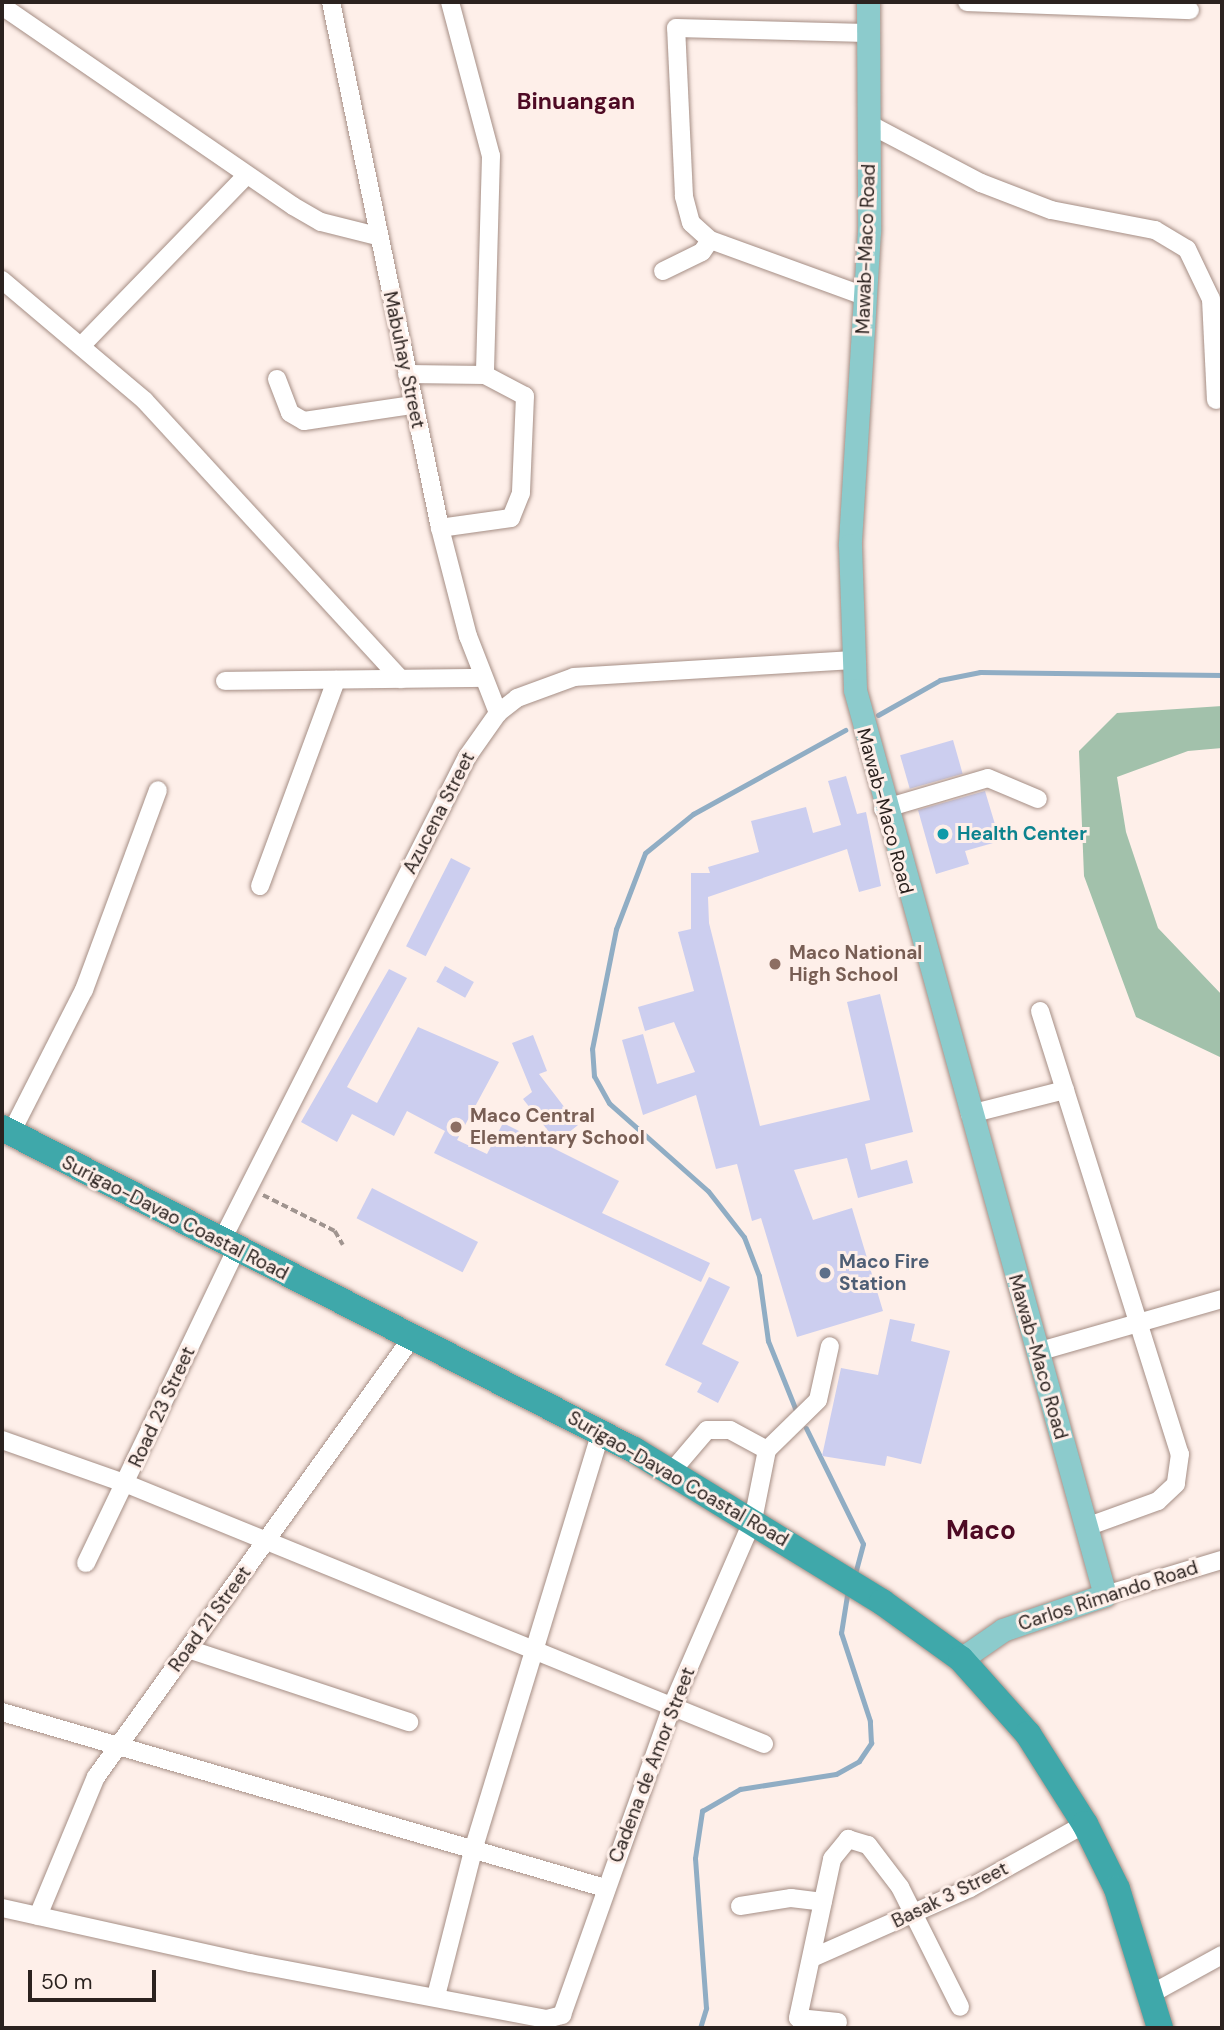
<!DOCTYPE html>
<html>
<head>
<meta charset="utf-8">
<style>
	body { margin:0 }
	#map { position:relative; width:1224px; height:2030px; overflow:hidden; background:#feefe9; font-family:"DM Sans",sans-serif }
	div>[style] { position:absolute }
	.forest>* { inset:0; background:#a2c1ab }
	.stream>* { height:5px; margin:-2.5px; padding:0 2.5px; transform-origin:2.5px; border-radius:2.5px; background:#90adc4 }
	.building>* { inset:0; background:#ccceef; transform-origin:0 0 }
	.path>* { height:3.5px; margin-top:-1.75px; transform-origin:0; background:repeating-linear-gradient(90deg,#a0948f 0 7px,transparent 0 10.5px) }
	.roads { filter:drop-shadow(0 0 2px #a58e85) drop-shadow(0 0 2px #a58e85) }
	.minor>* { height:18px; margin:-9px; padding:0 9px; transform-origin:9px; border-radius:9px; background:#fff }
	.major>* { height:23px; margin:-11.5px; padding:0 11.5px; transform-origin:11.5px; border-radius:11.5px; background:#8ccbcc }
	.highway>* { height:26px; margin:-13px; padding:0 13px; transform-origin:13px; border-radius:13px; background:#3fa8aa }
	.dots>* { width:19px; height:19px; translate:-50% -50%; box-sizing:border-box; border:4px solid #feefe9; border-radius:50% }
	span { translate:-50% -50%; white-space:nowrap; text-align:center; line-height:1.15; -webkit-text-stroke:6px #feefe9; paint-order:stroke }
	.street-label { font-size:19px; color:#2b221f }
	.culture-label { font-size:19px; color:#0d838f; font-weight:700 }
	.left { translate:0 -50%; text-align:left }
	.education-label { font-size:19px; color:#785e54; font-weight:700 }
	.service-label { font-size:19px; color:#4e5e75; font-weight:700 }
	.quarter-label { font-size:23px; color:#4e0a24; font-weight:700 }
	.district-label { font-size:26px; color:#4e0a24; font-weight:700 }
	.frame { position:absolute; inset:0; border:4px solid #2b221f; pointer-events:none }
	.scale { position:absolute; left:28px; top:1970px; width:128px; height:32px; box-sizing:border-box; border:4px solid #2b221f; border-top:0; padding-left:9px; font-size:21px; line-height:24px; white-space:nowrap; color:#2b221f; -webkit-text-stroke:5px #feefe9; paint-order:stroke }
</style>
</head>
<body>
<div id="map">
	<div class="forest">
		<i style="clip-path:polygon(1222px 706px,1222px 748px,1188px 751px,1117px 777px,1126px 832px,1158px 928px,1222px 995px,1222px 1058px,1136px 1017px,1084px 876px,1079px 751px,1117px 713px)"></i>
	</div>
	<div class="stream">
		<i style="left:878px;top:715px;width:71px;rotate:-29.4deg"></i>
		<i style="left:940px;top:680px;width:41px;rotate:-11.3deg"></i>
		<i style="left:980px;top:672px;width:242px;rotate:0.7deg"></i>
		<i style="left:797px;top:1413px;width:78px;rotate:-111.9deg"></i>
		<i style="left:768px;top:1341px;width:66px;rotate:-97.9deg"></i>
		<i style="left:759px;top:1276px;width:42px;rotate:-111deg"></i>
		<i style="left:744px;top:1237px;width:58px;rotate:-128deg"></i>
		<i style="left:708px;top:1191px;width:132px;rotate:-138.4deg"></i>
		<i style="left:609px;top:1103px;width:31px;rotate:-119deg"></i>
		<i style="left:594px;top:1076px;width:27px;rotate:-94deg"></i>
		<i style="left:592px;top:1049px;width:122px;rotate:-78.7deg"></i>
		<i style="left:616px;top:929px;width:81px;rotate:-69.1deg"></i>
		<i style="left:645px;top:853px;width:62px;rotate:-39.1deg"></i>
		<i style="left:693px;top:814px;width:174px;rotate:-28.9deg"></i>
		<i style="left:806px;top:1428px;width:129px;rotate:63.8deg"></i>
		<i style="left:863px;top:1544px;width:34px;rotate:105deg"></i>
		<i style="left:700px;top:2028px;width:21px;rotate:-73deg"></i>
		<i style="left:706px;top:2008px;width:150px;rotate:-94.2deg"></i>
		<i style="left:695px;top:1858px;width:48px;rotate:-81.5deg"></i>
		<i style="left:702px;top:1811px;width:44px;rotate:-30.1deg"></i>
		<i style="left:740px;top:1789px;width:97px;rotate:-8.9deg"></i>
		<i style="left:836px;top:1774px;width:26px;rotate:-29deg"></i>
		<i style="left:859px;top:1761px;width:22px;rotate:-56deg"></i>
		<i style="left:871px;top:1743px;width:22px;rotate:-93deg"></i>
		<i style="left:870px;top:1721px;width:93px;rotate:-108.2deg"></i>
		<i style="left:841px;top:1633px;width:45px;rotate:-81deg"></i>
	</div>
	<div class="building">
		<i style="left:953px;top:740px;width:35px;height:55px;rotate:74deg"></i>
		<i style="clip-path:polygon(846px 776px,857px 814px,866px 812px,881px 886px,859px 892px,847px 849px,708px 897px,709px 923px,760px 1126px,870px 1100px,847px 1002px,880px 994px,913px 1132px,865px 1144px,871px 1170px,907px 1160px,913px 1183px,858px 1198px,847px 1158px,794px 1170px,813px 1220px,852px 1208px,883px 1311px,797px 1337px,761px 1218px,752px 1221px,737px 1164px,716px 1169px,696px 1095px,643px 1115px,622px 1040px,643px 1034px,657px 1084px,695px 1072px,674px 1022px,645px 1031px,638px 1007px,694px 991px,678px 932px,691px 929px,691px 873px,710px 873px,708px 867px,759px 852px,751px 821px,806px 807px,813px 833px,841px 825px,828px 781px)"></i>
		<i style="clip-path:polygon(985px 791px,1000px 841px,965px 851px,969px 864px,936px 874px,918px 810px)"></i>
		<i style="left:451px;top:858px;width:22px;height:99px;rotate:27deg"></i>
		<i style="left:445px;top:966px;width:33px;height:18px;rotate:29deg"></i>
		<i style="clip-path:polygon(389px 969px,407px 978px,347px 1087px,377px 1103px,418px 1027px,499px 1062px,457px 1140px,487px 1154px,503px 1123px,619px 1181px,602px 1213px,710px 1263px,701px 1282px,434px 1153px,445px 1131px,407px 1111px,394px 1136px,352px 1114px,337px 1142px,301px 1122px)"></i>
		<i style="clip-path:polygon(533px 1035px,547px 1071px,539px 1074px,578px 1125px,557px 1142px,523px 1099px,532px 1092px,512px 1043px)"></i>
		<i style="left:372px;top:1188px;width:119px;height:34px;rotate:27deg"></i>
		<i style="clip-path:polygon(709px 1277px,730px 1287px,702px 1344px,739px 1362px,718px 1403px,697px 1392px,702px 1383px,665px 1365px)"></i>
		<i style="clip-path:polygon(890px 1319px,915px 1324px,911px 1341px,950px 1351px,921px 1464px,887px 1456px,885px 1466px,822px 1456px,841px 1368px,878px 1375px)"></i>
	</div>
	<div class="path">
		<i style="left:263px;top:1195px;width:80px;rotate:26.6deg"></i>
		<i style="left:335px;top:1231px;width:16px;rotate:60deg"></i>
	</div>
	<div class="roads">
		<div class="minor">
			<i style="left:331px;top:2px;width:537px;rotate:78.29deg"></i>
			<i style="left:440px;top:528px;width:112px;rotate:75.5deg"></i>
			<i style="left:468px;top:636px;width:83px;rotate:68.7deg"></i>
			<i style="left:450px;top:2px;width:159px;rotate:75.1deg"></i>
			<i style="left:491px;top:156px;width:219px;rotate:91.6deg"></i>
			<i style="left:967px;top:2px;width:223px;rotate:2.1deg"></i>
			<i style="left:2px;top:6px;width:353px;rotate:34.5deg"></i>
			<i style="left:293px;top:206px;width:32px;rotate:30deg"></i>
			<i style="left:321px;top:222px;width:58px;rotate:14deg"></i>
			<i style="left:869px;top:124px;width:127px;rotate:27.8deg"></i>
			<i style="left:981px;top:183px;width:75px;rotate:21.1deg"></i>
			<i style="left:1051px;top:210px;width:106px;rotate:10.9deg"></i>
			<i style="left:1155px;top:230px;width:37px;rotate:31deg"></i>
			<i style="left:1187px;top:249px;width:55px;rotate:64.4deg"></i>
			<i style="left:1211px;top:299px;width:101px;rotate:87.2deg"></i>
			<i style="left:663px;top:271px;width:43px;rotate:-26deg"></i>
			<i style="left:702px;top:252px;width:14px;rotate:-56deg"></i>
			<i style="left:2px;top:280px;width:187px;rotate:40.2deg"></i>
			<i style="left:145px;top:401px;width:378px;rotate:47.4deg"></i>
			<i style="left:867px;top:297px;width:167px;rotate:-160deg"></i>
			<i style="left:710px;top:240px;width:25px;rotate:-138deg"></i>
			<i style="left:691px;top:223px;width:28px;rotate:-105deg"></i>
			<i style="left:684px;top:196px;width:168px;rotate:-92.7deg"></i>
			<i style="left:676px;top:28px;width:191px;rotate:1.5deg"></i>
			<i style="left:82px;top:345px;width:235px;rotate:-45.9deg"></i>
			<i style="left:407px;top:374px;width:78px;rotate:0.7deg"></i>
			<i style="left:485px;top:375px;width:45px;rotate:27.7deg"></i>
			<i style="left:525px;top:396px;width:97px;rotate:92.4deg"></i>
			<i style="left:521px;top:493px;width:27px;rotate:112deg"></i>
			<i style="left:511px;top:518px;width:72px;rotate:172deg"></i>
			<i style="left:277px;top:379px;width:36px;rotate:69deg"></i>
			<i style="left:290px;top:413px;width:16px;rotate:30deg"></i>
			<i style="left:304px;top:421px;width:110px;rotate:-8.4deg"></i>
			<i style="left:225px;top:681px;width:257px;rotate:-0.7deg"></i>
			<i style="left:883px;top:809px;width:109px;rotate:-16.4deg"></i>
			<i style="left:988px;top:778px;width:54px;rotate:22.8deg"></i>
			<i style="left:260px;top:886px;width:220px;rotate:-69.7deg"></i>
			<i style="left:1040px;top:1011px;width:465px;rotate:72.5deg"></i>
			<i style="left:1180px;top:1454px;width:30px;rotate:98deg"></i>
			<i style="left:1176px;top:1484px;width:25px;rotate:137deg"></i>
			<i style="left:1158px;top:1501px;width:77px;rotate:160.1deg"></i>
			<i style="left:970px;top:1114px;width:98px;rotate:-14.2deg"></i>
			<i style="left:11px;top:1133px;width:161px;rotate:-63deg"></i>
			<i style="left:84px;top:990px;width:213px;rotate:-69.7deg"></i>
			<i style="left:221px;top:1242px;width:544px;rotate:-63.11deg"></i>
			<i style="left:467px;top:757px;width:54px;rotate:-54.8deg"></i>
			<i style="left:498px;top:713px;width:24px;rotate:-38deg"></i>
			<i style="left:517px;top:698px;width:61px;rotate:-20.2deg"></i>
			<i style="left:574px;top:677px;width:279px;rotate:-3.5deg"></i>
			<i style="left:1037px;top:1352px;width:192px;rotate:-16deg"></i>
			<i style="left:2px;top:1440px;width:133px;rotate:19.4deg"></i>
			<i style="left:127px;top:1484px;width:688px;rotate:22.2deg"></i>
			<i style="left:672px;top:1471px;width:54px;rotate:-49.5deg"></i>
			<i style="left:707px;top:1430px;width:23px"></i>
			<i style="left:730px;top:1430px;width:42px;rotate:28.4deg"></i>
			<i style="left:86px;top:1563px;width:347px;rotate:-64.4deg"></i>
			<i style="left:1105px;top:1595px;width:122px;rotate:-16.7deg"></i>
			<i style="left:188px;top:1649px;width:233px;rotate:18.3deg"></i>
			<i style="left:2px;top:1712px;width:628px;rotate:16.27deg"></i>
			<i style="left:740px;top:1906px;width:52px;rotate:-8.9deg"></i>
			<i style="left:791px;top:1898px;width:32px;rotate:7deg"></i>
			<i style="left:2px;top:1908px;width:254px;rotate:12.5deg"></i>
			<i style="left:250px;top:1963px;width:302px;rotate:10.7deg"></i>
			<i style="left:547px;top:2019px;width:16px;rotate:-15deg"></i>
			<i style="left:562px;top:2015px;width:328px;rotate:-70.4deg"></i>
			<i style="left:672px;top:1706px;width:203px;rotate:-66.5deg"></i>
			<i style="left:753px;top:1520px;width:71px;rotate:-78.7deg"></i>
			<i style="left:767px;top:1450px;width:71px;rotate:-44.4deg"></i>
			<i style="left:818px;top:1400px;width:55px;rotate:-77.5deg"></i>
			<i style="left:38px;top:1916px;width:151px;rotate:-67.4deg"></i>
			<i style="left:96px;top:1777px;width:540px;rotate:-54.28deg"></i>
			<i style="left:812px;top:1958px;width:173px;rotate:-23.9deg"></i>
			<i style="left:970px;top:1888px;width:132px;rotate:-29.1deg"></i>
			<i style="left:1151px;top:1994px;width:81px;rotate:-28.8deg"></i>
			<i style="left:436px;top:1996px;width:154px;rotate:-75.7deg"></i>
			<i style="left:474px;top:1847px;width:434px;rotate:-73deg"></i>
			<i style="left:838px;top:2022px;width:40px;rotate:-174.3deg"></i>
			<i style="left:798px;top:2018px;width:163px;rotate:-77.9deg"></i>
			<i style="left:832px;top:1859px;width:26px;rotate:-51deg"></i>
			<i style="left:848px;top:1839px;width:21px;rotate:17deg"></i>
			<i style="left:868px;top:1845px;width:53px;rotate:52.7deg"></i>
			<i style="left:900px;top:1887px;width:134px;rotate:63.4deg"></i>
		</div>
		<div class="major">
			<i style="left:868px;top:2px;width:229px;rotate:89.7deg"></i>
			<i style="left:869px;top:231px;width:315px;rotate:93.5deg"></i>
			<i style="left:850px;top:545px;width:145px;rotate:88deg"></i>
			<i style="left:855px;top:690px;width:939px;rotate:74.56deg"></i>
			<i style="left:1105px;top:1595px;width:108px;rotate:161.1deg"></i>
			<i style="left:1003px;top:1630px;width:51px;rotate:145.4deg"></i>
		</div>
		<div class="highway">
			<i style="left:2px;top:1128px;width:709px;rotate:27deg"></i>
			<i style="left:634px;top:1450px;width:291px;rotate:31.5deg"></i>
			<i style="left:882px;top:1602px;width:97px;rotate:35.8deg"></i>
			<i style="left:961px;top:1659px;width:101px;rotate:48.2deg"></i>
			<i style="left:1028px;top:1734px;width:107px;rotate:57.7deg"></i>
			<i style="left:1085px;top:1824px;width:72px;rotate:63.8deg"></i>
			<i style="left:1117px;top:1889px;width:145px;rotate:72.8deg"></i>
		</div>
	</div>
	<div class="dots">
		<i style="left:943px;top:834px;background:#0f9aa8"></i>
		<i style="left:775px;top:964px;background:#8d6e63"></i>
		<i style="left:456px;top:1127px;background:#8d6e63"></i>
		<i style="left:825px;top:1273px;background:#5c6f8a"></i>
	</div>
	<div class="street-label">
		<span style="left:866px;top:249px;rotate:-88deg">Mawab-Maco Road</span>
		<span style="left:404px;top:360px;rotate:78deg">Mabuhay Street</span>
		<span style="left:885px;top:811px;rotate:75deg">Mawab-Maco Road</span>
		<span style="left:439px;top:813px;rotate:-63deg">Azucena Street</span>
		<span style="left:175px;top:1218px;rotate:27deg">Surigao-Davao Coastal Road</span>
		<span style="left:1038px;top:1357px;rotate:74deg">Mawab-Maco Road</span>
		<span style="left:162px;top:1407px;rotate:-65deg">Road 23 Street</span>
		<span style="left:678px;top:1479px;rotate:30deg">Surigao-Davao Coastal Road</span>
		<span style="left:1108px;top:1596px;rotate:-18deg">Carlos Rimando Road</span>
		<span style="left:210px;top:1619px;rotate:-54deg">Road 21 Street</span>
		<span style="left:652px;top:1765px;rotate:-69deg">Cadena de Amor Street</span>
		<span style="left:950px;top:1895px;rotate:-26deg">Basak 3 Street</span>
	</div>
	<div class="culture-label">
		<span class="left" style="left:957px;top:834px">Health Center</span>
	</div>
	<div class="education-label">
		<span class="left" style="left:789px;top:964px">Maco National<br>High School</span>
		<span class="left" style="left:470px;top:1127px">Maco Central<br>Elementary School</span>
	</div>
	<div class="service-label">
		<span class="left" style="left:839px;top:1273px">Maco Fire<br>Station</span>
	</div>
	<div class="quarter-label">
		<span style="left:576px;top:101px">Binuangan</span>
	</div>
	<div class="district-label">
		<span style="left:981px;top:1531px">Maco</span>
	</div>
	<div class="frame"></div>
	<div class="scale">50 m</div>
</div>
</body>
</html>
